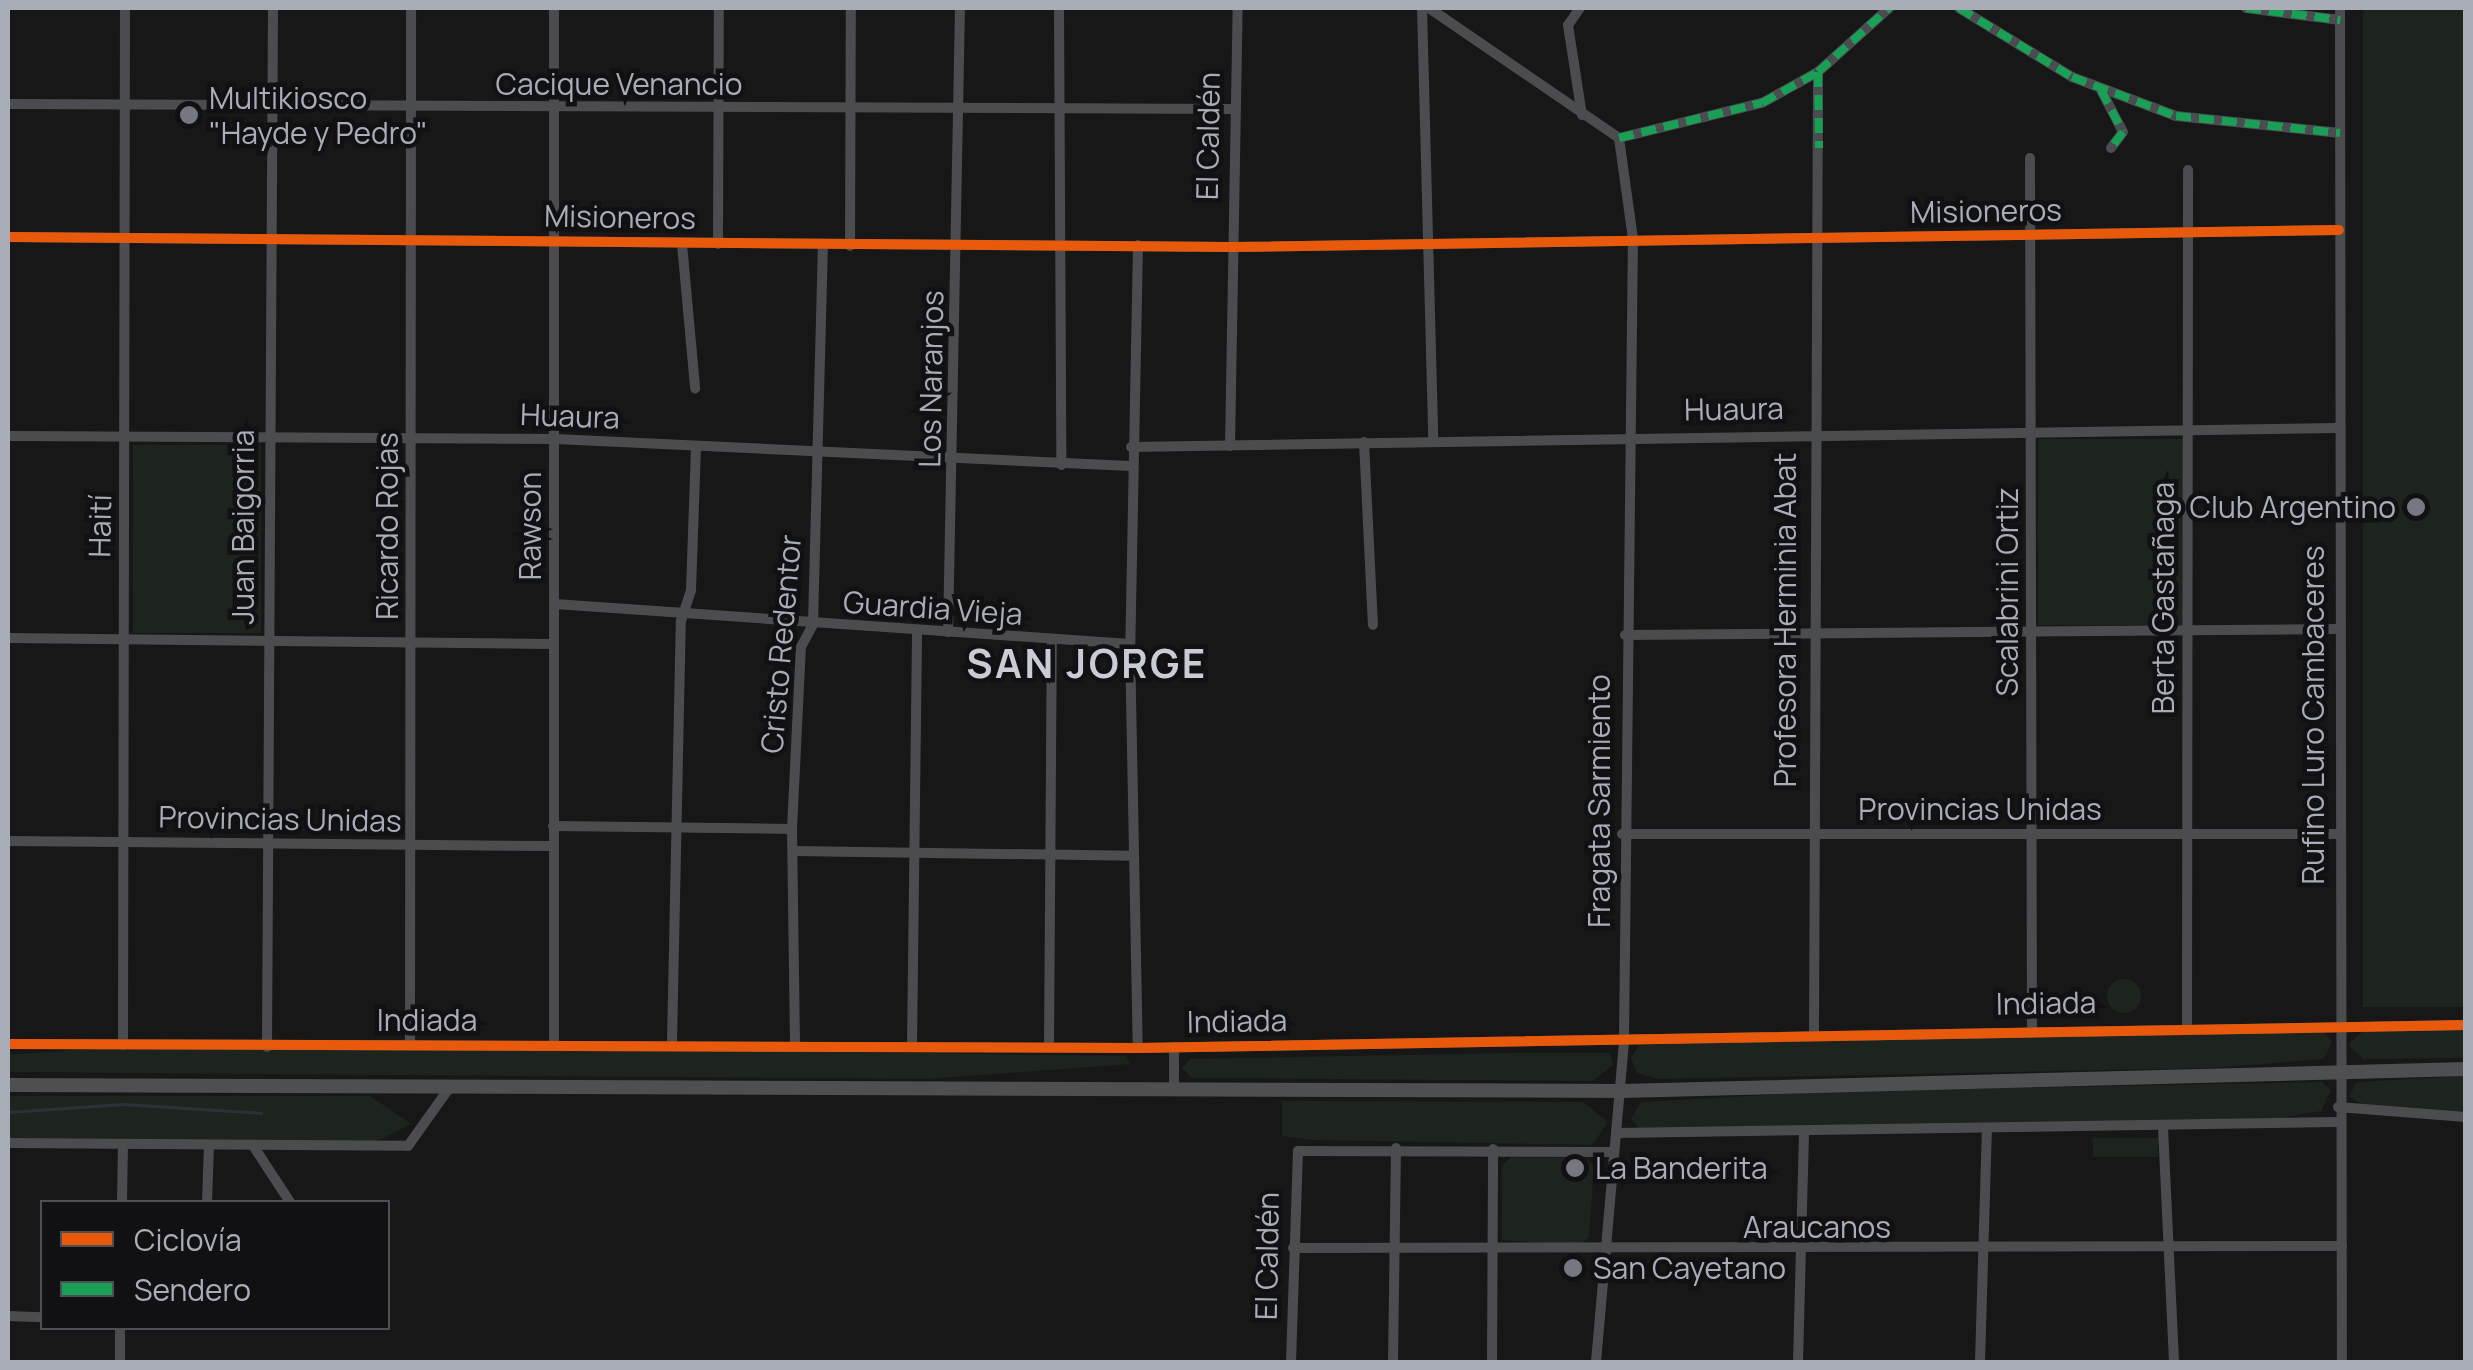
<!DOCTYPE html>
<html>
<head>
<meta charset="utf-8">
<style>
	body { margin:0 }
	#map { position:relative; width:2473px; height:1370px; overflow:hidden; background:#171717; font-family:Manrope,sans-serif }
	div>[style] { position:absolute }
	.green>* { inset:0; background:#1d241e; transform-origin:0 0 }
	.round { border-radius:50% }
	.stream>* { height:2.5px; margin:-1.25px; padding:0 1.25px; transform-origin:1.25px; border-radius:1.25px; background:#2a3239 }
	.minor>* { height:10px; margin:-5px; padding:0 5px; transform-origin:5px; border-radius:5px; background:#4b4c50 }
	.major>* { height:14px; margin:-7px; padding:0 7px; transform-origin:7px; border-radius:7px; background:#4d4f52 }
	.quiet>* { height:8px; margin-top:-4px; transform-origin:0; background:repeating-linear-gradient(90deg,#1a9f57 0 15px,transparent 0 23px) }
	.cycleway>* { height:10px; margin:-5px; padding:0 5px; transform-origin:5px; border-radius:5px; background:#e8590c }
	.dots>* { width:28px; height:28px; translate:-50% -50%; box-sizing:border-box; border:5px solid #111113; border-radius:50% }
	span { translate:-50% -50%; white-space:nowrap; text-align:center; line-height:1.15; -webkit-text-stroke:9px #111113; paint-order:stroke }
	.street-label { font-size:30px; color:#a8adb8 }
	.poi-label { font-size:30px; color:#a8adb8 }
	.left { translate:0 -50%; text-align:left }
	.right { translate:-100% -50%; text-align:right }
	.district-label { font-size:40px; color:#c9ccd4; font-weight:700; letter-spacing:2.5px }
	.frame { position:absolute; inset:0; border:10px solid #a8adb8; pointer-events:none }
	.legend { position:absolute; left:40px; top:1200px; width:350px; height:130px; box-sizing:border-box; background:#111113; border:2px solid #4d4f55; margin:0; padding:12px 18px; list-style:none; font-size:30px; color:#a8adb8 }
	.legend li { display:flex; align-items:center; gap:20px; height:50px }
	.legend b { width:50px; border:2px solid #4d4f55 }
</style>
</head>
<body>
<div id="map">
	<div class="green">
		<i style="left:2363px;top:8px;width:102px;height:999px"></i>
		<i style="left:2183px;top:439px;width:186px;height:145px;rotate:90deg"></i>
		<i style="left:133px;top:445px;width:128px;height:188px"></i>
		<i class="round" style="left:2107px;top:979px;width:34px;height:34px"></i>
		<i style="clip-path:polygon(2465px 1027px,2465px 1058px,2363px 1059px,2348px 1045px,2362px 1032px)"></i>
		<i style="clip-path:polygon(2322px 1031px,2332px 1041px,2324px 1059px,2212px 1068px,1659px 1079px,1637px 1073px,1631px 1058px,1640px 1044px)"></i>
		<i style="clip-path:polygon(649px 1049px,1126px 1056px,1130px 1064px,926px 1079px,8px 1072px,8px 1055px,77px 1050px)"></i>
		<i style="clip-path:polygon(1514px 1053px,1610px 1053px,1613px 1065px,1593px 1081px,1192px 1078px,1182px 1068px,1190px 1059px)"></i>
		<i style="clip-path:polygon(2465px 1076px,2465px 1113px,2365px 1107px,2349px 1096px,2357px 1082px)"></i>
		<i style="clip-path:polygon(2322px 1082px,2331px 1090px,2321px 1111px,2265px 1120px,1708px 1128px,1639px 1128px,1631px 1119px,1641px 1102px,1837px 1091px)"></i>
		<i style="clip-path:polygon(8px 1096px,370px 1096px,411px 1124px,377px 1141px,8px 1140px)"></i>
		<i style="clip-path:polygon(1282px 1101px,1583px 1102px,1608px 1122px,1592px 1145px,1314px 1140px,1282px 1136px)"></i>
		<i style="left:2093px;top:1138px;width:65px;height:19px"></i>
		<i style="clip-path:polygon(1511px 1157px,1586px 1158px,1594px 1166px,1589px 1237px,1580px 1245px,1502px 1240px,1502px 1166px)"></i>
	</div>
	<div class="stream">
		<i style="left:8px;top:1112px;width:115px;rotate:-4deg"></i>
		<i style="left:123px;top:1104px;width:138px;rotate:3.7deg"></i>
	</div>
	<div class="minor">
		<i style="left:1059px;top:8px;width:457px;rotate:89.7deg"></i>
		<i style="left:1422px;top:8px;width:433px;rotate:88.5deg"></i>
		<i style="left:1429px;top:8px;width:230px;rotate:34.4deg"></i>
		<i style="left:1619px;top:138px;width:147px;rotate:-13.8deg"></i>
		<i style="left:1762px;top:103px;width:64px;rotate:-29deg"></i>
		<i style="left:1818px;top:72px;width:96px;rotate:-42deg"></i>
		<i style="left:1580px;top:8px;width:21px;rotate:125deg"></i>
		<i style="left:1568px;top:25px;width:91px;rotate:81.2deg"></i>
		<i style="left:1959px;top:8px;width:132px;rotate:31.4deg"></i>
		<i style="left:2072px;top:77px;width:111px;rotate:20.6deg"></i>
		<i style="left:2176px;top:116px;width:165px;rotate:5.9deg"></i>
		<i style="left:2246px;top:8px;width:95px;rotate:7.3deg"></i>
		<i style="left:2340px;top:8px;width:1354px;rotate:89.92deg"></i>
		<i style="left:2101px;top:90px;width:47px;rotate:62.4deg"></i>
		<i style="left:2123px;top:132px;width:20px;rotate:127deg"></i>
		<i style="left:8px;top:104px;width:1223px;rotate:0.23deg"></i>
		<i style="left:2030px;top:158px;width:870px;rotate:89.87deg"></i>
		<i style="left:8px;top:237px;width:1224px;rotate:0.47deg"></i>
		<i style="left:1232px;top:247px;width:1107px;rotate:-0.88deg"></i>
		<i style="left:682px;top:244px;width:145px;rotate:84.8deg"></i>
		<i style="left:718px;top:244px;width:236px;rotate:-89.8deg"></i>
		<i style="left:1138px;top:245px;width:399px;rotate:91.1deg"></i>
		<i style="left:1130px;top:644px;width:404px;rotate:88.9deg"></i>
		<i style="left:850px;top:246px;width:238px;rotate:-89.8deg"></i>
		<i style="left:8px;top:436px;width:547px;rotate:0.31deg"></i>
		<i style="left:555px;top:439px;width:576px;rotate:2.69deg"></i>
		<i style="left:1364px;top:442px;width:183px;rotate:87.2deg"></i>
		<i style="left:1230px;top:446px;width:438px;rotate:-89deg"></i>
		<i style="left:1131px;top:447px;width:1207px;rotate:-0.9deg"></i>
		<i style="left:555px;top:604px;width:576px;rotate:3.98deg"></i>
		<i style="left:948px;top:632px;width:624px;rotate:-88.9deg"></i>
		<i style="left:1625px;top:635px;width:713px;rotate:-0.48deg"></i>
		<i style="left:8px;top:638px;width:546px;rotate:0.63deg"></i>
		<i style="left:553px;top:826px;width:239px;rotate:0.7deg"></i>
		<i style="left:1622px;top:834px;width:716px"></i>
		<i style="left:8px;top:841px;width:545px;rotate:0.53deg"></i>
		<i style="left:793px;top:851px;width:339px;rotate:0.8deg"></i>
		<i style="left:2187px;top:1026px;width:856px;rotate:-89.93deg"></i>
		<i style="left:1814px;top:1033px;width:961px;rotate:-89.76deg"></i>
		<i style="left:672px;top:1042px;width:421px;rotate:-88.8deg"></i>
		<i style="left:681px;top:621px;width:33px;rotate:-72deg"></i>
		<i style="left:691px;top:590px;width:143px;rotate:-88deg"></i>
		<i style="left:8px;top:1044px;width:1130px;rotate:0.2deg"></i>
		<i style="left:1138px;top:1048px;width:1328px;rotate:-0.99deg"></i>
		<i style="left:410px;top:1044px;width:1036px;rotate:-89.94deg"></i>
		<i style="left:554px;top:1044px;width:1036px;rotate:-90deg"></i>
		<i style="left:795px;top:1044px;width:215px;rotate:-90.8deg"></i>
		<i style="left:792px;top:829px;width:182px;rotate:-87.2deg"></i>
		<i style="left:801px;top:647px;width:26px;rotate:-62deg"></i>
		<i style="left:813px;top:624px;width:377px;rotate:-88.5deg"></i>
		<i style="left:123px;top:1045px;width:1037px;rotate:-89.89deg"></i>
		<i style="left:912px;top:1046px;width:412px;rotate:-89.3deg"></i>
		<i style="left:267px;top:1047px;width:1039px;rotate:-89.67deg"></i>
		<i style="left:1049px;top:1047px;width:405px;rotate:-89.6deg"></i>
		<i style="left:1174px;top:1047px;width:43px;rotate:90deg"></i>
		<i style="left:2338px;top:1107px;width:128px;rotate:4.5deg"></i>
		<i style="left:2163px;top:1128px;width:234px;rotate:87.3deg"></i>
		<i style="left:1616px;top:1133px;width:721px;rotate:-0.87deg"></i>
		<i style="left:8px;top:1143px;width:400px;rotate:0.4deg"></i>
		<i style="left:408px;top:1146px;width:72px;rotate:-54.6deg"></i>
		<i style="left:254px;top:1147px;width:66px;rotate:56.8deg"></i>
		<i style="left:122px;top:1202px;width:57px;rotate:-89deg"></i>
		<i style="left:207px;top:1202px;width:56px;rotate:-88deg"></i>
		<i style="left:1293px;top:1248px;width:1049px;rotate:-0.11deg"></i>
		<i style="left:8px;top:1316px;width:34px;rotate:2deg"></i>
		<i style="left:120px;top:1362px;width:34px;rotate:-90deg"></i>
		<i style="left:1291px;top:1362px;width:211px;rotate:-88.1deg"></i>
		<i style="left:1298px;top:1151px;width:312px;rotate:0.2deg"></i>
		<i style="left:1393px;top:1362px;width:214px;rotate:-89.2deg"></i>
		<i style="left:1492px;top:1362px;width:213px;rotate:-89.7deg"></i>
		<i style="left:1596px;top:1362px;width:324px;rotate:-85deg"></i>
		<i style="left:1624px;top:1039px;width:800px;rotate:-89.36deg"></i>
		<i style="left:1633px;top:239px;width:102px;rotate:-97.9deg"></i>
		<i style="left:1798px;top:1362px;width:229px;rotate:-88.5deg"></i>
		<i style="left:1980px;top:1362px;width:233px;rotate:-88.3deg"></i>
	</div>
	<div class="major">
		<i style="left:8px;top:1085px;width:1614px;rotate:0.21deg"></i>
		<i style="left:1622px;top:1091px;width:844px;rotate:-1.49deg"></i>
	</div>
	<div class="quiet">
		<i style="left:1959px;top:8px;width:132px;rotate:31.4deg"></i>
		<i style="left:2072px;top:77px;width:111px;rotate:20.6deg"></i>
		<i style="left:2176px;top:116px;width:165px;rotate:5.9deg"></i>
		<i style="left:2246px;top:8px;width:95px;rotate:7.3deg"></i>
		<i style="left:1818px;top:72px;width:76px;rotate:89.2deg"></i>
		<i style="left:2101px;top:90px;width:47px;rotate:62.4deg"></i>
		<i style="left:2123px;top:132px;width:20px;rotate:127deg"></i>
		<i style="left:1619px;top:138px;width:147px;rotate:-13.8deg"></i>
		<i style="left:1762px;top:103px;width:64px;rotate:-29deg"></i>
		<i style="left:1818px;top:72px;width:96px;rotate:-42deg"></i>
	</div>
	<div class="cycleway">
		<i style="left:8px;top:237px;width:1224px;rotate:0.47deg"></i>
		<i style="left:1232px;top:247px;width:1107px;rotate:-0.88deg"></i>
		<i style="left:8px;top:1044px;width:1130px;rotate:0.2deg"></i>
		<i style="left:1138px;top:1048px;width:1328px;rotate:-0.99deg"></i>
	</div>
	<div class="dots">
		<i style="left:189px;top:115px;background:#757880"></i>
		<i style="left:2416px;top:507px;background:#757880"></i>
		<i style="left:1575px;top:1168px;background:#757880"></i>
		<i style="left:1573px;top:1268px;background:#757880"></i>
	</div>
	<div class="street-label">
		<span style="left:619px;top:84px">Cacique Venancio</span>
		<span style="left:1208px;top:136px;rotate:-89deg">El Caldén</span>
		<span style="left:1986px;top:211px;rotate:-1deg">Misioneros</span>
		<span style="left:620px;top:217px;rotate:1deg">Misioneros</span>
		<span style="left:931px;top:379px;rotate:-89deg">Los Naranjos</span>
		<span style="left:1734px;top:409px;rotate:-1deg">Huaura</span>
		<span style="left:570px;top:416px;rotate:2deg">Huaura</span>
		<span style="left:100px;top:526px;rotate:-89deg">Haití</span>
		<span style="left:387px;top:526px;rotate:-90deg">Ricardo Rojas</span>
		<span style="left:530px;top:526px;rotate:-90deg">Rawson</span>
		<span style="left:243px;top:527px;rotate:-90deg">Juan Baigorria</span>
		<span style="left:2007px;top:592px;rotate:-90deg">Scalabrini Ortiz</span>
		<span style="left:2163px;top:598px;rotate:-90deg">Berta Gastañaga</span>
		<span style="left:933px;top:608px;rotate:4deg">Guardia Vieja</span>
		<span style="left:1785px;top:620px;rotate:-90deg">Profesora Herminia Abat</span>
		<span style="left:781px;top:644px;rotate:-85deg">Cristo Redentor</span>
		<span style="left:2313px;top:715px;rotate:-90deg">Rufino Luro Cambaceres</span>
		<span style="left:1599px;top:801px;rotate:-90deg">Fragata Sarmiento</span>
		<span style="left:1980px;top:809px">Provincias Unidas</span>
		<span style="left:280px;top:819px;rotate:1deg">Provincias Unidas</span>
		<span style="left:2046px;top:1003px;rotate:-1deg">Indiada</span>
		<span style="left:427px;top:1020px">Indiada</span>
		<span style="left:1237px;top:1021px;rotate:-1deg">Indiada</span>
		<span style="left:1817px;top:1227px">Araucanos</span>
		<span style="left:1267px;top:1256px;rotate:-89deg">El Caldén</span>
	</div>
	<div class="poi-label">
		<span class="left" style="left:209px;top:115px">Multikiosco<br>"Hayde y Pedro"</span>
		<span class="right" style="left:2396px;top:507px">Club Argentino</span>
		<span class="left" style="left:1595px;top:1168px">La Banderita</span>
		<span class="left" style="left:1593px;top:1268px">San Cayetano</span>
	</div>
	<div class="district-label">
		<span style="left:1087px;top:663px">SAN JORGE</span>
	</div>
	<div class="frame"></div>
	<ul class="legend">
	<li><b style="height:12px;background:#e8590c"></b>Ciclovía</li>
	<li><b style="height:12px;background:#1a9f57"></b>Sendero</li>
	</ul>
</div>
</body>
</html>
